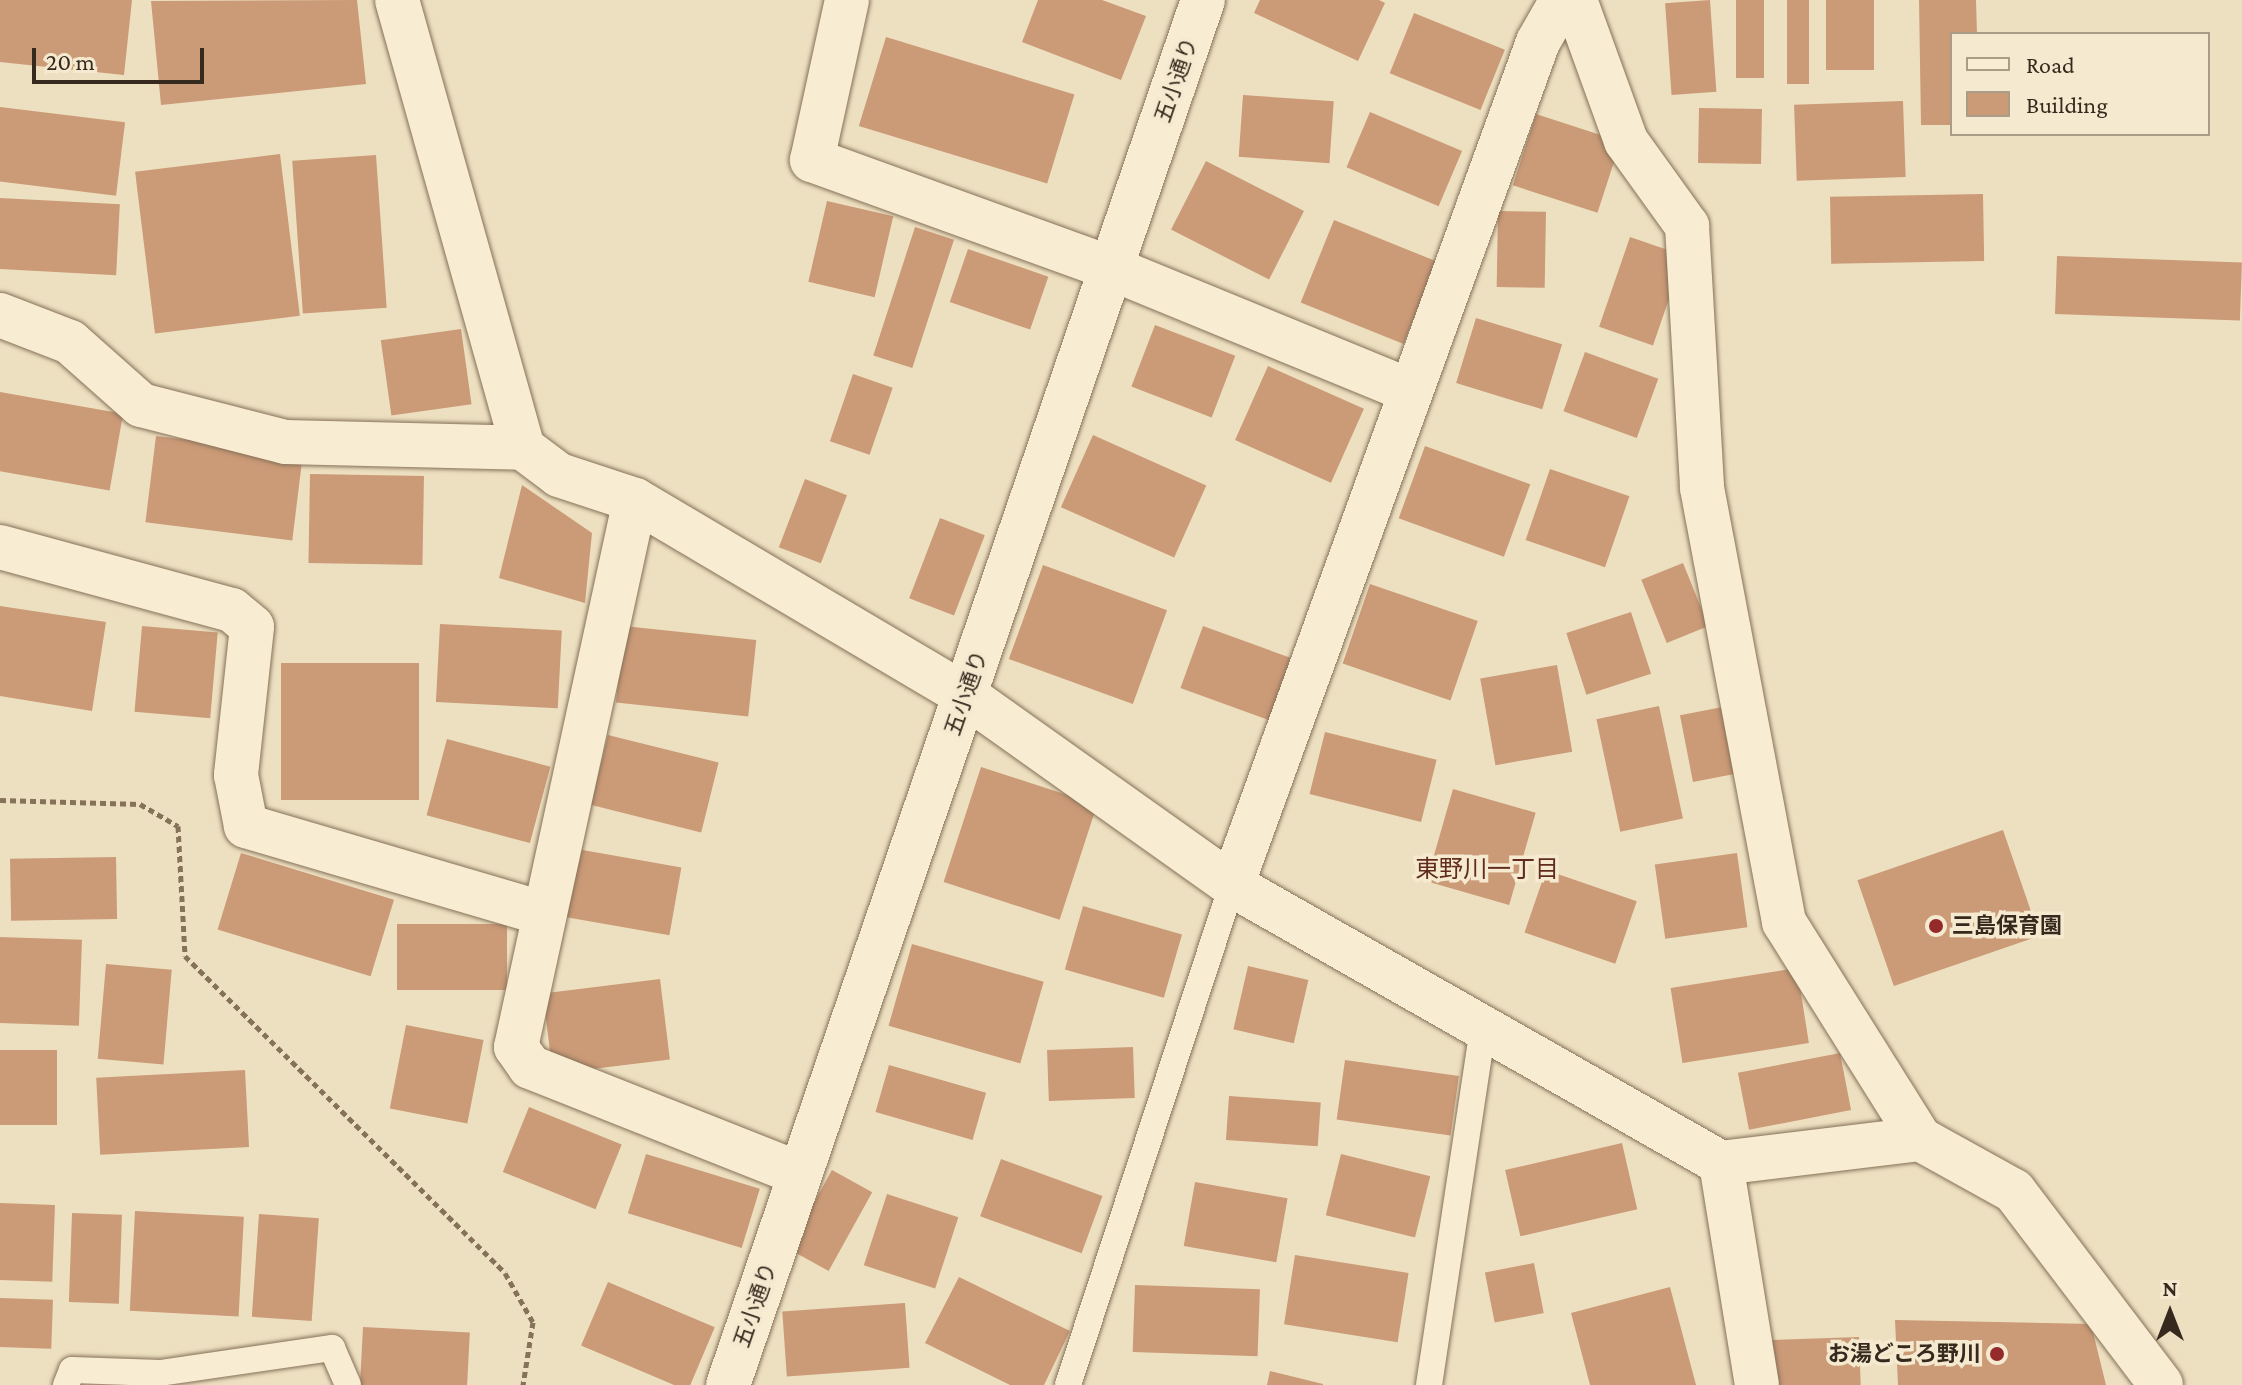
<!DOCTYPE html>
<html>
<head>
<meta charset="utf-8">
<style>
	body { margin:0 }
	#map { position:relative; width:2242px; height:1385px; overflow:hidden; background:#ede0c0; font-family:"Crimson Pro","Noto Sans JP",serif }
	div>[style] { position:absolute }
	.building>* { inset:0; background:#cb9a77; transform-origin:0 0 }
	.path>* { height:5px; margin-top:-2.5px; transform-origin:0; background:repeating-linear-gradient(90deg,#867159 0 6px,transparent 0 10px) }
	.roads { filter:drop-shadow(0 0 2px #867159) drop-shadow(0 0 2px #867159) }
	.service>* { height:26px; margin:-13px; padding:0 13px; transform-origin:13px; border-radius:13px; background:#f8edd3 }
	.minor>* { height:44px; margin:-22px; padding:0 22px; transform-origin:22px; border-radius:22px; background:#f8edd3 }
	.dots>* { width:22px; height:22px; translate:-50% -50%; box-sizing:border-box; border:4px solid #f5ead0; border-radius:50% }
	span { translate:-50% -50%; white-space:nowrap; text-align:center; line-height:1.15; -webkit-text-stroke:7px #f5ead0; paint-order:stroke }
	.street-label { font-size:22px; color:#36291d }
	.poi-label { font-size:22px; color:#36291d; font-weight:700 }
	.left { translate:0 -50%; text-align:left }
	.right { translate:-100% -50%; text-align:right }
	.neighbourhood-label { font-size:24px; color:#612c1d }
	.legend { position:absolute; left:1950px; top:32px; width:260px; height:104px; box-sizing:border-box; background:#f5ead0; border:2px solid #a99d88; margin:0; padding:10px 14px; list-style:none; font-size:24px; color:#36291d }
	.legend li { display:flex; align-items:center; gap:16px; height:40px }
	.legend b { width:40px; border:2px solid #a99d88 }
	.north { position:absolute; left:2130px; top:1273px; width:80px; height:80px; -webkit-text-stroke:6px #f5ead0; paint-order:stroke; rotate:0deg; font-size:22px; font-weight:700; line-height:32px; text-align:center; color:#36291d }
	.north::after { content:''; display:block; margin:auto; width:28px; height:36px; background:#36291d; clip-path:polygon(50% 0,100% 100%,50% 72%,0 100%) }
	.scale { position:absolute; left:32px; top:48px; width:172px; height:36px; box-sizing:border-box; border:4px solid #36291d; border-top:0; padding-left:10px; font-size:24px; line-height:28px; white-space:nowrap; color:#36291d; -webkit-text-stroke:6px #f5ead0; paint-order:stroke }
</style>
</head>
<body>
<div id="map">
	<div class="building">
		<i style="clip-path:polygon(0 0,132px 0,124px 75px,0 62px)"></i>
		<i style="clip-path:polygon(357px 0,366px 84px,161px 105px,151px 1px)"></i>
		<i style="clip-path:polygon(1038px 0,1102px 0,1146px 16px,1121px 80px,1022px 42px)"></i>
		<i style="clip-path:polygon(1260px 0,1379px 0,1385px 3px,1358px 61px,1254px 13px)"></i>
		<i style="left:1710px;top:0;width:92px;height:45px;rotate:86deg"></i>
		<i style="left:1736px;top:0;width:28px;height:78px"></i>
		<i style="left:1787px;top:0;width:22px;height:84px"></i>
		<i style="left:1826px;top:0;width:48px;height:70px"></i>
		<i style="clip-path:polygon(1919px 0,1976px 0,1977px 34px,1952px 34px,1952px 125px,1921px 125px)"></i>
		<i style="left:1414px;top:13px;width:98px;height:65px;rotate:22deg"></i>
		<i style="left:886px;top:37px;width:197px;height:93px;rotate:17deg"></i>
		<i style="left:1243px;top:95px;width:91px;height:62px;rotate:4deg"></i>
		<i style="left:1903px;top:101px;width:76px;height:109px;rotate:88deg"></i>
		<i style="left:0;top:107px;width:126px;height:74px;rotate:7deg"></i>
		<i style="left:1699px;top:108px;width:63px;height:55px;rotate:1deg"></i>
		<i style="left:1370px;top:112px;width:100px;height:60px;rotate:23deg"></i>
		<i style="left:1536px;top:114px;width:89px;height:75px;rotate:18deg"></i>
		<i style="left:280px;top:154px;width:163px;height:146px;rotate:83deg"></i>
		<i style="left:376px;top:155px;width:153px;height:84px;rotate:86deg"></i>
		<i style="left:1206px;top:161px;width:110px;height:77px;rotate:27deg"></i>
		<i style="left:1983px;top:194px;width:67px;height:153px;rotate:89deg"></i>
		<i style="left:0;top:198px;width:120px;height:71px;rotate:3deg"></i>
		<i style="left:827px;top:201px;width:68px;height:83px;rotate:13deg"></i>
		<i style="left:1498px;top:211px;width:48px;height:76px;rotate:1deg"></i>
		<i style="left:1334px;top:220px;width:111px;height:89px;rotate:22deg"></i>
		<i style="left:915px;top:227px;width:41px;height:135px;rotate:18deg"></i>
		<i style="left:1630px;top:237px;width:57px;height:95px;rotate:19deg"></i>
		<i style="left:968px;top:249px;width:85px;height:56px;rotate:19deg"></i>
		<i style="left:2057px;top:256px;width:185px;height:58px;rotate:2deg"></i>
		<i style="left:1476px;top:318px;width:90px;height:68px;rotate:17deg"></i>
		<i style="left:1155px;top:325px;width:86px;height:66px;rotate:21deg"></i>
		<i style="left:461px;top:329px;width:76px;height:81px;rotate:82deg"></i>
		<i style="left:1585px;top:352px;width:78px;height:63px;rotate:20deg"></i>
		<i style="left:1268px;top:366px;width:105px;height:81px;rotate:24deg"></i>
		<i style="left:853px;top:374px;width:42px;height:71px;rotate:19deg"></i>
		<i style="left:0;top:392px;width:125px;height:78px;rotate:10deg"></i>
		<i style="left:1093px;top:435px;width:124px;height:79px;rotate:24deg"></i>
		<i style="left:156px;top:436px;width:148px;height:87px;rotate:7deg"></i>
		<i style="left:1425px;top:446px;width:112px;height:77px;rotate:20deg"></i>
		<i style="left:1550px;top:469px;width:84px;height:75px;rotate:19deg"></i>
		<i style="left:310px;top:474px;width:114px;height:89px;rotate:1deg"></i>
		<i style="left:805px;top:479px;width:45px;height:73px;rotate:21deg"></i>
		<i style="clip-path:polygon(522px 485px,592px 533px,585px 603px,499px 578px)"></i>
		<i style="left:940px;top:518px;width:48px;height:86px;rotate:21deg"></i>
		<i style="left:1683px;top:563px;width:68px;height:45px;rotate:68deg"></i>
		<i style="left:1043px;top:565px;width:132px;height:100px;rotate:20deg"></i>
		<i style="left:1370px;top:584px;width:114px;height:84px;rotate:19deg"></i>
		<i style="clip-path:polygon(0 606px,106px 622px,92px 711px,0 696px)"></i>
		<i style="left:1631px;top:612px;width:65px;height:68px;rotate:72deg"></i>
		<i style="left:440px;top:624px;width:122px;height:78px;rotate:3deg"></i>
		<i style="left:142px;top:626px;width:76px;height:86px;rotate:5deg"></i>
		<i style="left:624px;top:626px;width:133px;height:77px;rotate:6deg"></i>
		<i style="left:1203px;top:626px;width:99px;height:66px;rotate:20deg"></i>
		<i style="left:281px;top:663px;width:138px;height:137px"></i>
		<i style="left:1557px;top:665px;width:88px;height:78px;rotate:80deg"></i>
		<i style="left:1733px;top:705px;width:68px;height:54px;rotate:79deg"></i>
		<i style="left:1659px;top:706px;width:115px;height:64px;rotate:78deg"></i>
		<i style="left:1325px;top:732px;width:115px;height:64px;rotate:14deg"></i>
		<i style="left:608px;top:735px;width:114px;height:72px;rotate:14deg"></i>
		<i style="left:447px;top:739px;width:107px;height:79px;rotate:15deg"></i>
		<i style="left:981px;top:767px;width:122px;height:121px;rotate:18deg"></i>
		<i style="left:1453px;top:789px;width:86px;height:96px;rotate:16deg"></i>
		<i style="left:2003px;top:830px;width:112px;height:154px;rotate:71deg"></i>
		<i style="left:577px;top:849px;width:106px;height:69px;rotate:10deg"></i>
		<i style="left:241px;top:853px;width:160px;height:80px;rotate:17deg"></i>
		<i style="left:1737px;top:853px;width:75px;height:83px;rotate:82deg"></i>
		<i style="left:116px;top:857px;width:62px;height:106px;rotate:89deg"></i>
		<i style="left:1546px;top:870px;width:96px;height:66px;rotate:19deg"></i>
		<i style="left:1083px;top:906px;width:103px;height:66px;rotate:16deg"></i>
		<i style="left:397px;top:924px;width:110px;height:66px"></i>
		<i style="left:0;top:937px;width:82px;height:86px;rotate:2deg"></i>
		<i style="left:912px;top:944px;width:137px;height:85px;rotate:16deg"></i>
		<i style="left:106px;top:964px;width:66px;height:95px;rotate:5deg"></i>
		<i style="left:1248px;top:966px;width:62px;height:65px;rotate:13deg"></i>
		<i style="left:1797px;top:968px;width:76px;height:128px;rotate:81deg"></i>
		<i style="left:660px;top:979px;width:81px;height:118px;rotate:83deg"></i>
		<i style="left:406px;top:1025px;width:79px;height:85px;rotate:11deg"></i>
		<i style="left:1133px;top:1047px;width:51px;height:86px;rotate:88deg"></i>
		<i style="left:0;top:1050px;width:57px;height:75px"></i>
		<i style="left:1840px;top:1053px;width:58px;height:104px;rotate:79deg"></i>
		<i style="left:1345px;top:1060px;width:115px;height:60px;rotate:8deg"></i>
		<i style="left:889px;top:1065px;width:101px;height:49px;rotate:16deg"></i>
		<i style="left:245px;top:1070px;width:77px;height:149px;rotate:87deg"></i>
		<i style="left:1229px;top:1096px;width:92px;height:44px;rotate:4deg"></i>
		<i style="left:529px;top:1107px;width:100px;height:70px;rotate:22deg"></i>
		<i style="left:1622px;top:1143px;width:68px;height:120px;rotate:77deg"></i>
		<i style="left:646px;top:1154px;width:119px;height:62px;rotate:17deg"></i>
		<i style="left:1341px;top:1154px;width:92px;height:63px;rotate:14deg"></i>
		<i style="left:1001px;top:1159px;width:108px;height:61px;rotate:20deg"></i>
		<i style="left:832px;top:1170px;width:46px;height:90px;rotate:29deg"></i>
		<i style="left:1195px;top:1182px;width:94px;height:65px;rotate:10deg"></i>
		<i style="left:887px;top:1194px;width:75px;height:75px;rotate:18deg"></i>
		<i style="left:0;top:1203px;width:55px;height:77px;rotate:2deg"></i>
		<i style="left:135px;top:1211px;width:109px;height:100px;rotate:3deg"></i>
		<i style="left:72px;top:1213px;width:50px;height:89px;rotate:2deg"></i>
		<i style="left:259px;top:1214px;width:60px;height:103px;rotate:4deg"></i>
		<i style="left:1295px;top:1255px;width:115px;height:70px;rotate:9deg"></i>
		<i style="left:1534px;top:1263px;width:51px;height:50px;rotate:79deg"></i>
		<i style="clip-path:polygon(959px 1277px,1070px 1331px,1044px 1385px,1010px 1385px,925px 1343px)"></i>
		<i style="left:608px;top:1282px;width:116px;height:69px;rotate:23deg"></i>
		<i style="left:1135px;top:1285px;width:125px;height:67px;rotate:2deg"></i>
		<i style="clip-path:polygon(1670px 1287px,1696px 1385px,1590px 1385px,1571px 1313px)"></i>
		<i style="left:0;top:1298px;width:53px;height:49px;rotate:2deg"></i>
		<i style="left:905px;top:1303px;width:65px;height:123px;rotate:86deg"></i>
		<i style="clip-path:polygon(1895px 1320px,2091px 1324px,2106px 1385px,1898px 1385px)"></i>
		<i style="left:363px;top:1327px;width:107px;height:58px;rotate:3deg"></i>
		<i style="left:1859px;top:1337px;width:48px;height:87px;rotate:88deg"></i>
		<i style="clip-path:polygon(1270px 1371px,1323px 1384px,1323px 1385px,1267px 1385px)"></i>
	</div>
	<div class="path">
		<i style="left:0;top:800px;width:140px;rotate:1.6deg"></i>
		<i style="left:140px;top:804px;width:44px;rotate:30.1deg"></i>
		<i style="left:178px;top:826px;width:130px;rotate:86.9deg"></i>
		<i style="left:185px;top:956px;width:450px;rotate:44.7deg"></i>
		<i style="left:505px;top:1273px;width:56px;rotate:60.3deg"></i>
		<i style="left:533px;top:1322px;width:64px;rotate:99deg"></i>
	</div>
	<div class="roads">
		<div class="service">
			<i style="left:66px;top:1385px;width:16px;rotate:-68deg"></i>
			<i style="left:72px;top:1370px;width:88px;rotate:2deg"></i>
			<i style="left:160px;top:1373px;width:174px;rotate:-8.3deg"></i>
			<i style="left:332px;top:1348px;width:40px;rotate:66.6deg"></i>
			<i style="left:1068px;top:1385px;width:526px;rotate:-71.84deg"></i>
			<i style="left:1429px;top:1385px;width:362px;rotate:-81.4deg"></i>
		</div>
		<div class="minor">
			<i style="left:397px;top:0;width:465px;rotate:74.3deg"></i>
			<i style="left:847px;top:0;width:164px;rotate:102.3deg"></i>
			<i style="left:812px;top:160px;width:320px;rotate:19.9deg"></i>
			<i style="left:1113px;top:269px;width:321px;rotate:22.3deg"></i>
			<i style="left:1575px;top:0;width:150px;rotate:70.1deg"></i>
			<i style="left:1626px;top:141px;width:105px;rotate:54.3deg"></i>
			<i style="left:1687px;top:226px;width:262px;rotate:86.7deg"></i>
			<i style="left:1702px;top:488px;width:442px;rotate:79.3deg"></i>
			<i style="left:1784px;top:922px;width:256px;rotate:57.9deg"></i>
			<i style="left:1920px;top:1139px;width:107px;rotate:29deg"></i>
			<i style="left:2014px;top:1191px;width:243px;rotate:52.8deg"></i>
			<i style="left:0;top:315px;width:75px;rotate:21.1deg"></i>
			<i style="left:70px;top:342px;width:95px;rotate:41.6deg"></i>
			<i style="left:141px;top:405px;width:149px;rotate:14.4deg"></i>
			<i style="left:285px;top:442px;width:238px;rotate:1.4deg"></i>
			<i style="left:523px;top:448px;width:45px;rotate:36.9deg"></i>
			<i style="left:559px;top:475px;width:80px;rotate:18.2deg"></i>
			<i style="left:635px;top:500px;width:383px;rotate:30.6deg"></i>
			<i style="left:965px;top:695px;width:328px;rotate:35.4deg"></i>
			<i style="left:1232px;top:885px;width:562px;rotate:29.62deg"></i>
			<i style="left:1721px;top:1163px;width:200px;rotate:-6.9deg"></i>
			<i style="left:635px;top:500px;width:560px;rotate:102.27deg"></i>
			<i style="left:516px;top:1047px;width:24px;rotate:55deg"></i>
			<i style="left:530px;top:1067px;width:290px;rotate:21.6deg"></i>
			<i style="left:0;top:547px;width:240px;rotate:15.2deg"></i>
			<i style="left:232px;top:610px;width:26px;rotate:40deg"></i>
			<i style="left:252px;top:627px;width:149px;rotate:96.2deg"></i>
			<i style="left:236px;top:775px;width:52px;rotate:78.9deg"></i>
			<i style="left:246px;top:826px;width:309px;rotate:16.4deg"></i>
			<i style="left:1232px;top:885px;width:897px;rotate:-70.05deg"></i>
			<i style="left:1538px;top:42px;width:48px;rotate:-60.3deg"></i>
			<i style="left:1721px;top:1163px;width:225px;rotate:80.8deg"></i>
			<i style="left:728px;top:1385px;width:1464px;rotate:-71.07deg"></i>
		</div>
	</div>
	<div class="dots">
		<i style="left:1936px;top:926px;background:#942a2a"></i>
		<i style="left:1997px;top:1354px;background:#942a2a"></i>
	</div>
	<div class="street-label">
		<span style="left:1176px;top:80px;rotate:-71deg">五小通り</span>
		<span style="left:966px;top:693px;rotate:-71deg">五小通り</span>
		<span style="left:755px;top:1305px;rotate:-71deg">五小通り</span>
	</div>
	<div class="poi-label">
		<span class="left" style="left:1952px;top:926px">三島保育園</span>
		<span class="right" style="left:1981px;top:1354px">お湯どころ野川</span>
	</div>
	<div class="neighbourhood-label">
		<span style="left:1487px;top:869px">東野川一丁目</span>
	</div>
	<ul class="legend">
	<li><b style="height:10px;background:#f8edd3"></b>Road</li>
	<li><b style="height:22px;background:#cb9a77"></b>Building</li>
	</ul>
	<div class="north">N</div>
	<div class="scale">20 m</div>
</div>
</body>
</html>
